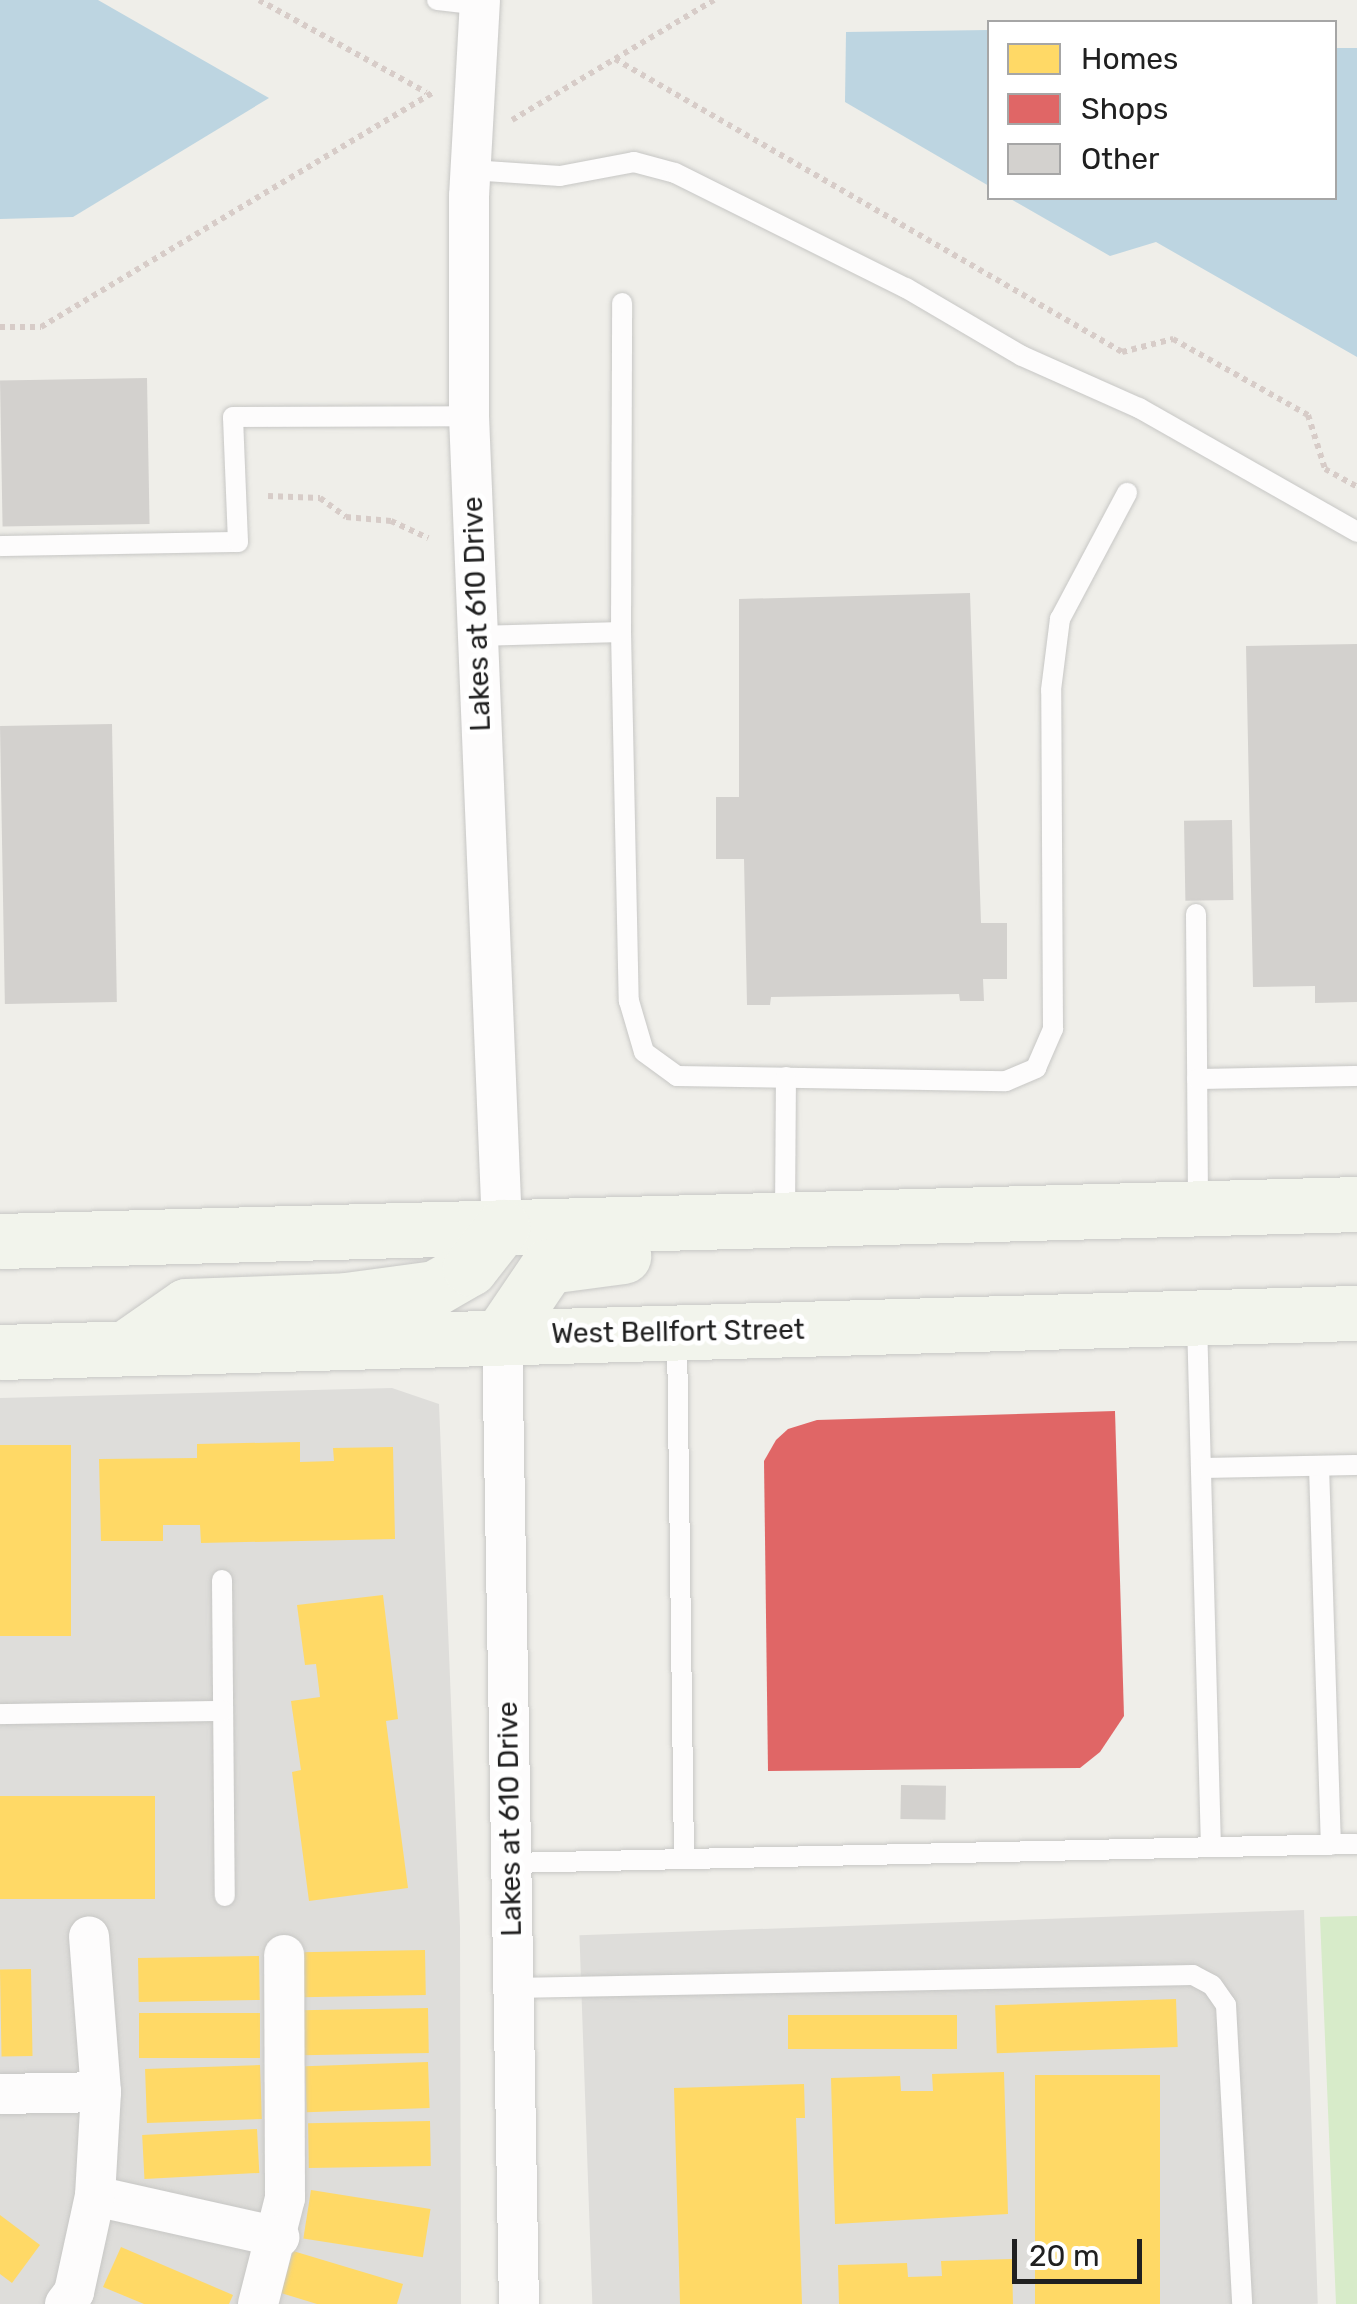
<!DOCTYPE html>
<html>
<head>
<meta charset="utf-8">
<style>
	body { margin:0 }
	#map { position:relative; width:1357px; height:2304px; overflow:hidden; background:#efeee9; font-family:Rubik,sans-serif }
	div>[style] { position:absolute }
	.residential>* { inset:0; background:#deddda; transform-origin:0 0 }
	.grass>* { inset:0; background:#d7ebc9 }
	.water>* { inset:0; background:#bdd5e1 }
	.homes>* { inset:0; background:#ffd966; transform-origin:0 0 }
	.shops>* { inset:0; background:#e06666 }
	.building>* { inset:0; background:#d3d1ce; transform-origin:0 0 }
	.path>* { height:6px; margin-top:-3px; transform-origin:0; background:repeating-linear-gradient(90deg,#d7ccc8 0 5px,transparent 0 10px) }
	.roads { filter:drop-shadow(0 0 2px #c7c7c5) drop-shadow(0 0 2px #c7c7c5) }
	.lane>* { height:20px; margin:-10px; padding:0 10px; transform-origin:10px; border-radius:10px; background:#fdfcfc }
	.street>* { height:40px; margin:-20px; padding:0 20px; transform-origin:20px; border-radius:20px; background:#fdfcfc }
	.secondary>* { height:55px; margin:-27.5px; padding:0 27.5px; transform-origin:27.5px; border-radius:27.5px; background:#f2f4ec }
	span { translate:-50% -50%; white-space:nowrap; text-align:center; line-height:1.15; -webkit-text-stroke:10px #fff; paint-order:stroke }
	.street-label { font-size:28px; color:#202020 }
	.legend { position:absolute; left:987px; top:20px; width:350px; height:180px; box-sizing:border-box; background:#fff; border:2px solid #a6a6a6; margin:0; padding:12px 18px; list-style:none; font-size:30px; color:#202020 }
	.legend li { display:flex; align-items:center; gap:20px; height:50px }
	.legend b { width:50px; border:2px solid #a6a6a6 }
	.scale { position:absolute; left:1012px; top:2239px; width:130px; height:45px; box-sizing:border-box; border:5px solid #202020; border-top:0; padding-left:12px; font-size:30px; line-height:35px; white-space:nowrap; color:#202020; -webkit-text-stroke:8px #fff; paint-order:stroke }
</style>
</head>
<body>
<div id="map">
	<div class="residential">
		<i style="clip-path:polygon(392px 1388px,439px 1404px,460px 1927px,461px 2304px,0 2304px,0 1398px)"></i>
		<i style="left:1304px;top:1910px;width:394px;height:725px;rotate:88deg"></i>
	</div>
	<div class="grass">
		<i style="clip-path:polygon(1357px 1916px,1357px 2304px,1336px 2304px,1320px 1917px)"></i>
	</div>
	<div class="water">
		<i style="clip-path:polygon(0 0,98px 0,269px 98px,73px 217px,0 219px)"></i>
		<i style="clip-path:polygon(989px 30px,989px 186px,845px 102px,846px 32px)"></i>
		<i style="clip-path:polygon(1335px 48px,1357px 48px,1357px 357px,1156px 242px,1110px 256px,1009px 198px,1334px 198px)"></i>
	</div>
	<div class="homes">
		<i style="clip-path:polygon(300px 1442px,300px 1462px,334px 1461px,333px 1448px,393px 1447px,395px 1539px,201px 1543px,200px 1525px,163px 1525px,163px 1541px,101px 1541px,99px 1459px,197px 1458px,197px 1444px)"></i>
		<i style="left:0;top:1445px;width:71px;height:191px"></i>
		<i style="clip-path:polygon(383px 1595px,398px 1719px,386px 1721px,408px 1888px,309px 1901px,292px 1772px,301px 1770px,291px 1701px,320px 1697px,316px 1664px,305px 1665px,297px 1605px)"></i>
		<i style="left:0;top:1796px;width:155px;height:103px"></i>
		<i style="left:425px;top:1950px;width:45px;height:124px;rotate:89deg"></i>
		<i style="left:259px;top:1956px;width:44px;height:121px;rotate:89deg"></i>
		<i style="left:31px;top:1969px;width:87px;height:31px;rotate:89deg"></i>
		<i style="left:1176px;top:1999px;width:48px;height:181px;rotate:88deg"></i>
		<i style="left:428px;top:2008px;width:45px;height:127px;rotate:89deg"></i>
		<i style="left:139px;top:2013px;width:121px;height:45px"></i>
		<i style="left:957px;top:2015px;width:34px;height:169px;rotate:90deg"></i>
		<i style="left:428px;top:2062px;width:46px;height:123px;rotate:88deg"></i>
		<i style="left:260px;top:2065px;width:54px;height:115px;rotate:88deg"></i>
		<i style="clip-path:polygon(1004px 2072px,1008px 2214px,835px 2224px,831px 2078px,900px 2076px,901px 2091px,933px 2091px,932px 2074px)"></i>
		<i style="left:1035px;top:2075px;width:125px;height:229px"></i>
		<i style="clip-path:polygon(804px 2084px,805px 2118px,796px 2118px,802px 2304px,680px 2304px,674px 2088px)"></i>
		<i style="left:430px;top:2121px;width:45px;height:122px;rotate:89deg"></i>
		<i style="left:257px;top:2129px;width:44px;height:115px;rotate:87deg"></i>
		<i style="left:311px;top:2190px;width:121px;height:49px;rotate:9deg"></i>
		<i style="clip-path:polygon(0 2215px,40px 2245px,12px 2283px,0 2274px)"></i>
		<i style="clip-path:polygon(121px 2247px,233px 2295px,229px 2304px,144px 2304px,103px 2287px)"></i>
		<i style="clip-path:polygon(293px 2251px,403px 2284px,397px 2304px,317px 2304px,281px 2293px)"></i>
		<i style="clip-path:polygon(1012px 2259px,1013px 2304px,839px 2304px,838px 2265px,907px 2263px,908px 2277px,942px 2276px,941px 2261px)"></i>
	</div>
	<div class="shops">
		<i style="clip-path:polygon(1115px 1411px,1124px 1716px,1100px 1752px,1080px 1768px,768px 1771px,764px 1461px,776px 1440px,788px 1429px,817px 1420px)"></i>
	</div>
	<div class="building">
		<i style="left:147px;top:378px;width:146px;height:147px;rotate:89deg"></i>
		<i style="clip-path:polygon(970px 593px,981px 923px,1007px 923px,1007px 979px,983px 979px,984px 1001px,960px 1001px,959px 994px,771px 997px,770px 1005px,747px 1005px,744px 859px,716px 859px,716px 797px,739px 797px,739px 599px)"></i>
		<i style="clip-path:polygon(1357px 644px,1357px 1002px,1315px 1003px,1315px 986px,1253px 987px,1246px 646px)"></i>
		<i style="left:112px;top:724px;width:278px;height:112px;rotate:89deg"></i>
		<i style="left:1232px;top:820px;width:80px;height:48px;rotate:89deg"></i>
		<i style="left:901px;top:1785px;width:45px;height:34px;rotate:1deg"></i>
	</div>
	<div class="path">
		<i style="left:259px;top:0;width:191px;rotate:28.9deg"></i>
		<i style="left:615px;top:59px;width:586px;rotate:30.02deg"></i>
		<i style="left:1122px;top:352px;width:53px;rotate:-14.3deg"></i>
		<i style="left:1173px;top:339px;width:155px;rotate:29.4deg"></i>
		<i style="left:1308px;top:415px;width:57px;rotate:72.5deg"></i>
		<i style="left:1325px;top:469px;width:37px;rotate:29deg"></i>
		<i style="left:512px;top:120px;width:235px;rotate:-30.7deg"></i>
		<i style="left:0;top:327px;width:41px"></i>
		<i style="left:41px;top:327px;width:457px;rotate:-30.9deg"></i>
		<i style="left:268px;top:496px;width:52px;rotate:2.2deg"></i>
		<i style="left:320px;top:498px;width:32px;rotate:36deg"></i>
		<i style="left:346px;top:517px;width:45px;rotate:5.1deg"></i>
		<i style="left:391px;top:521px;width:41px;rotate:24.7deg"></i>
	</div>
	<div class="roads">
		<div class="lane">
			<i style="left:437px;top:0;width:43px;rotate:6.6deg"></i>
			<i style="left:471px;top:170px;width:89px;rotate:3.9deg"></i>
			<i style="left:560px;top:176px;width:75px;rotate:-10.7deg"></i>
			<i style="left:634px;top:162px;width:42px;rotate:15deg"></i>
			<i style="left:675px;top:173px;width:258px;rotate:26.5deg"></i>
			<i style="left:906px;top:288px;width:134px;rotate:30.4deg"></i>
			<i style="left:1022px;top:356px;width:128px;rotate:24deg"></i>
			<i style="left:1139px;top:408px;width:251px;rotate:29.6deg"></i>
			<i style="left:0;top:546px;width:238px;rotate:-1deg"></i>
			<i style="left:238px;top:542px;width:125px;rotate:-92.3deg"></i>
			<i style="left:233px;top:417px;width:236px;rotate:-0.2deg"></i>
			<i style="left:621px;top:632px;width:369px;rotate:88.8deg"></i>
			<i style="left:629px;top:1001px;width:53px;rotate:73.6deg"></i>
			<i style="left:644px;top:1052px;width:41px;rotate:36deg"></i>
			<i style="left:677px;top:1076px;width:329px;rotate:0.9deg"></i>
			<i style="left:1006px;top:1081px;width:33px;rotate:-23deg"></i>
			<i style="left:1036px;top:1068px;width:43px;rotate:-66.4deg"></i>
			<i style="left:1053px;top:1029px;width:339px;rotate:-90.3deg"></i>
			<i style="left:1051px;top:690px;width:72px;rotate:-82.8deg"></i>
			<i style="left:1060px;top:619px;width:143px;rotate:-62deg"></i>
			<i style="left:477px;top:636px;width:144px;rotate:-1.6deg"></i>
			<i style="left:621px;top:632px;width:329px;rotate:-89.8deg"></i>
			<i style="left:1196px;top:914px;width:293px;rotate:89.6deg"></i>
			<i style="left:1197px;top:1079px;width:160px;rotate:-1.1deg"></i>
			<i style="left:785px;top:1215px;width:138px;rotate:-89.6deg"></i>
			<i style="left:1197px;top:1321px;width:526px;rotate:88.48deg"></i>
			<i style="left:677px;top:1336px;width:523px;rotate:89.23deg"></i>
			<i style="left:1319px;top:1466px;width:379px;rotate:88.2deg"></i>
			<i style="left:1201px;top:1468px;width:156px;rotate:-1.1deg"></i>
			<i style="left:222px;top:1580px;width:316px;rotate:89.5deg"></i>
			<i style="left:0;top:1714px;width:223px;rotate:-0.8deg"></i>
			<i style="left:510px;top:1863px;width:847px;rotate:-1.29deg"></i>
			<i style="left:513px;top:1988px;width:680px;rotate:-1.1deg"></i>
			<i style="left:1193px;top:1975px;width:21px;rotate:28deg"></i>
			<i style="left:1212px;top:1985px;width:24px;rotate:55deg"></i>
			<i style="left:1226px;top:2005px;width:299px;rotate:86.9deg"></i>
		</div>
		<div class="street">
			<i style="left:480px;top:0;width:196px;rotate:93.2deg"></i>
			<i style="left:469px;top:196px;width:220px;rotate:90deg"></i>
			<i style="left:469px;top:416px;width:812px;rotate:87.67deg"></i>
			<i style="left:502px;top:1334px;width:970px;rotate:89deg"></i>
			<i style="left:0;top:2094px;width:101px;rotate:-1.1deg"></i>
			<i style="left:95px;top:2196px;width:189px;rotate:12.6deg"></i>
			<i style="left:65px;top:2304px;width:15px;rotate:-53deg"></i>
			<i style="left:74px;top:2292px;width:98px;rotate:-77.7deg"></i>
			<i style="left:95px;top:2196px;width:104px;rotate:-86.7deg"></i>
			<i style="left:101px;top:2092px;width:156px;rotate:-94.4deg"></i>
			<i style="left:258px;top:2304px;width:109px;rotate:-75.7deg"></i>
			<i style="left:285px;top:2198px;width:243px;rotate:-90.2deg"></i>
		</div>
		<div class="secondary">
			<i style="left:0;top:1241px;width:1358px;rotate:-1.56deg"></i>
			<i style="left:502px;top:1334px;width:82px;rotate:-55.9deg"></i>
			<i style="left:548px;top:1266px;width:76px;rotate:-7.6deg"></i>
			<i style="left:127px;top:1347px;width:72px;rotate:-34.8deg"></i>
			<i style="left:186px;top:1306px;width:160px;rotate:-2.1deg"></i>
			<i style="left:346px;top:1300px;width:90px;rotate:-7.7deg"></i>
			<i style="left:435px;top:1288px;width:40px;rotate:-29.7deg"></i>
			<i style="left:470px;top:1268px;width:52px;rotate:-52deg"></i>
			<i style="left:0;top:1352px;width:1358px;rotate:-1.65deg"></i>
		</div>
	</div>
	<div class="street-label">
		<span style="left:477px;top:614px;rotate:-92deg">Lakes at 610 Drive</span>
		<span style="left:678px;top:1332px;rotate:-1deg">West Bellfort Street</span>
		<span style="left:510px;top:1819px;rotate:-91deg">Lakes at 610 Drive</span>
	</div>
	<ul class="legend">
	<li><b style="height:28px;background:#ffd966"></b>Homes</li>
	<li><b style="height:28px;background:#e06666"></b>Shops</li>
	<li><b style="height:28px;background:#d3d1ce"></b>Other</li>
	</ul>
	<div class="scale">20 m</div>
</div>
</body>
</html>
